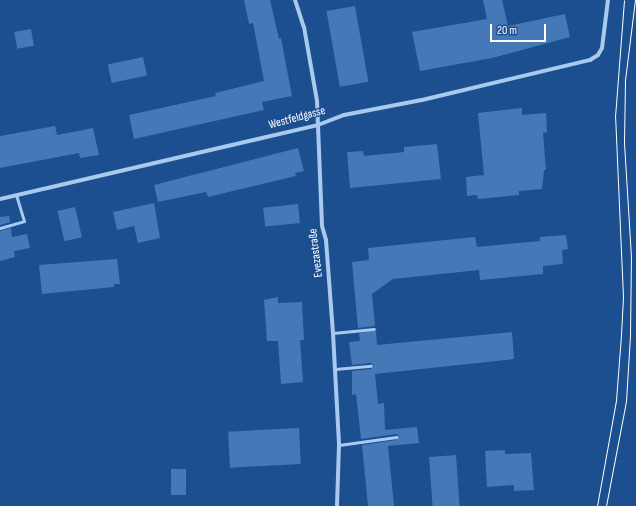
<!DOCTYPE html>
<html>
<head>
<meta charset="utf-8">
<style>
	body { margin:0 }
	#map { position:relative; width:636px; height:506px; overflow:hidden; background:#1b4f8f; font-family:"Sofia Sans Condensed",sans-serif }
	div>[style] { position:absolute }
	.building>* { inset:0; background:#4478b7; transform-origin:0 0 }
	.lane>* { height:3px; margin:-1.5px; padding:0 1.5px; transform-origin:1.5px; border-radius:1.5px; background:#a9c9ee }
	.street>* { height:4px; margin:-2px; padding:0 2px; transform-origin:2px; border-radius:2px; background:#a9c9ee }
	.tram>* { height:1px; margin:-0.5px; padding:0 0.5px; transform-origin:0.5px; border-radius:0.5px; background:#fff }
	span { translate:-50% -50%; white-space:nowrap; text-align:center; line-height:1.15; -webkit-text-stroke:3px #1b4f8f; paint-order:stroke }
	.street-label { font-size:12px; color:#fff }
	.scale { position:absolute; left:490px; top:24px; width:56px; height:18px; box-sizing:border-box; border:2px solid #fff; border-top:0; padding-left:5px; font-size:12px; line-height:14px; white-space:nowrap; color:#fff; -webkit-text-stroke:3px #1b4f8f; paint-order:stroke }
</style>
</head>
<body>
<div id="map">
	<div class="building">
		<i style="clip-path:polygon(244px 0,270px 0,279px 39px,281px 38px,292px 96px,262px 102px,264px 110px,134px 139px,129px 115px,216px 96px,215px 93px,264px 81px,253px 23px,249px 24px)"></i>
		<i style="clip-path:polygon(483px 0,502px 0,508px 26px,565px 14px,570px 37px,492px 58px,420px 71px,412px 32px,487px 19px)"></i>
		<i style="left:355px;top:6px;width:77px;height:29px;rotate:80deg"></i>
		<i style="left:31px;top:29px;width:17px;height:17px;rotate:80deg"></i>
		<i style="left:143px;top:57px;width:19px;height:36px;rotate:78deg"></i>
		<i style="clip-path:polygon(522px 108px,522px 115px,546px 113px,547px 132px,543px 133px,546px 170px,544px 170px,542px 189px,519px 191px,519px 195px,478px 199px,477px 195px,467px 196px,466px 177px,484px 175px,478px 113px)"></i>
		<i style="clip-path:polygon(55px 126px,57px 135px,93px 128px,99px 155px,80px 158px,79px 153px,0 168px,0 136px)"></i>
		<i style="clip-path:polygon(437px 144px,441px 179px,350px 188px,347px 152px,363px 151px,364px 156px,404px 152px,404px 147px)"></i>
		<i style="clip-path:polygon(298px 148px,304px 171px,295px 173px,296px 176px,208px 197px,206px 192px,158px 202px,154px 185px)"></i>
		<i style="clip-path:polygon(154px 203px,160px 238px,138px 243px,134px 226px,117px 230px,113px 212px)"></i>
		<i style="left:298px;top:204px;width:19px;height:35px;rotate:84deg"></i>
		<i style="left:75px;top:207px;width:31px;height:18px;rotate:77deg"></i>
		<i style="clip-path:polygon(9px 216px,10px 222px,0 225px,0 217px)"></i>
		<i style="clip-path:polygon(11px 228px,12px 237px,27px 234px,30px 248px,14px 251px,15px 257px,0 261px,0 231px)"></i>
		<i style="clip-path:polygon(566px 235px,568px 249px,562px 250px,563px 264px,543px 266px,543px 274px,480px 280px,479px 270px,393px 279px,372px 294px,375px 326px,358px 328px,352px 262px,369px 260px,368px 248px,475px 237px,477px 247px,540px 241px,540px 237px)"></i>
		<i style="clip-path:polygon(117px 259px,120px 284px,114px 284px,114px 287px,42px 294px,39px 265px)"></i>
		<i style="clip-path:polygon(278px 297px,278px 303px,302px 302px,304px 340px,300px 340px,303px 382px,281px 384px,278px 341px,267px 341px,264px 300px)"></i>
		<i style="clip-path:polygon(376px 331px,377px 345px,512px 332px,514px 359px,375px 374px,378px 404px,384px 403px,385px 430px,417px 427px,419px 443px,388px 446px,394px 506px,368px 506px,362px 445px,396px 440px,399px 436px,396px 434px,361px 439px,356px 394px,352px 395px,352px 371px,371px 369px,374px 366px,371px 363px,352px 365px,349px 342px,360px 341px,359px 333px)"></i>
		<i style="left:299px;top:428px;width:36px;height:71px;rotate:87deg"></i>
		<i style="clip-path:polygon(505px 450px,505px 454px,531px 453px,534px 490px,514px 491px,514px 485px,487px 487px,485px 451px)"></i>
		<i style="left:456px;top:455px;width:51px;height:27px;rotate:86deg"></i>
		<i style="left:171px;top:469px;width:15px;height:26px"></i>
	</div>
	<div class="lane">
		<i style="left:0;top:228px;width:25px;rotate:-16deg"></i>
		<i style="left:24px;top:221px;width:27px;rotate:-107deg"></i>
		<i style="left:333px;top:333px;width:41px;rotate:-5.6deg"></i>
		<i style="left:335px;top:369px;width:36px;rotate:-5deg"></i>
		<i style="left:339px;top:445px;width:58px;rotate:-8deg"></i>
	</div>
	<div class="street">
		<i style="left:295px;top:0;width:28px;rotate:72deg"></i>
		<i style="left:304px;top:27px;width:75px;rotate:80deg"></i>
		<i style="left:317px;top:101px;width:125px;rotate:87.7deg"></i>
		<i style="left:322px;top:226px;width:15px;rotate:74deg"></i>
		<i style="left:326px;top:240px;width:93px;rotate:85.7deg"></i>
		<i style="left:333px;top:333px;width:112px;rotate:86.9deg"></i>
		<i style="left:339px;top:445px;width:61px;rotate:91.9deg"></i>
		<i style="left:0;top:199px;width:326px;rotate:-13.1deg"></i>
		<i style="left:318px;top:125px;width:28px;rotate:-21deg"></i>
		<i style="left:344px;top:115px;width:79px;rotate:-10.9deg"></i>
		<i style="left:422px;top:100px;width:173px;rotate:-13.4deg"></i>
		<i style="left:590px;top:60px;width:9px;rotate:-32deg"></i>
		<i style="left:598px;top:55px;width:8px;rotate:-60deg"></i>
		<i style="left:602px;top:48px;width:48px;rotate:-82.9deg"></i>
	</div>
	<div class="tram">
		<i style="left:597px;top:506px;width:108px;rotate:-79.8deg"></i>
		<i style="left:616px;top:400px;width:65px;rotate:-85.6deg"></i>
		<i style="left:621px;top:335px;width:38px;rotate:-87deg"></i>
		<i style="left:623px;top:297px;width:180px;rotate:-92.5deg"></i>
		<i style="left:615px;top:117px;width:117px;rotate:-85.6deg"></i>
		<i style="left:606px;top:506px;width:107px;rotate:-79.2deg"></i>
		<i style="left:626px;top:401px;width:66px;rotate:-86.5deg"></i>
		<i style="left:630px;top:335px;width:78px;rotate:-89.3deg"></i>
		<i style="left:631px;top:257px;width:113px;rotate:-93.5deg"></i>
		<i style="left:624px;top:144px;width:64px;rotate:-89.1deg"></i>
		<i style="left:625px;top:80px;width:81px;rotate:-82.9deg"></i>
	</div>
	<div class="street-label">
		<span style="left:297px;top:118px;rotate:-15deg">Westfeldgasse</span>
		<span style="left:316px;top:253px;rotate:-97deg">Evezastraße</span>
	</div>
	<div class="scale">20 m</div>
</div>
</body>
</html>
